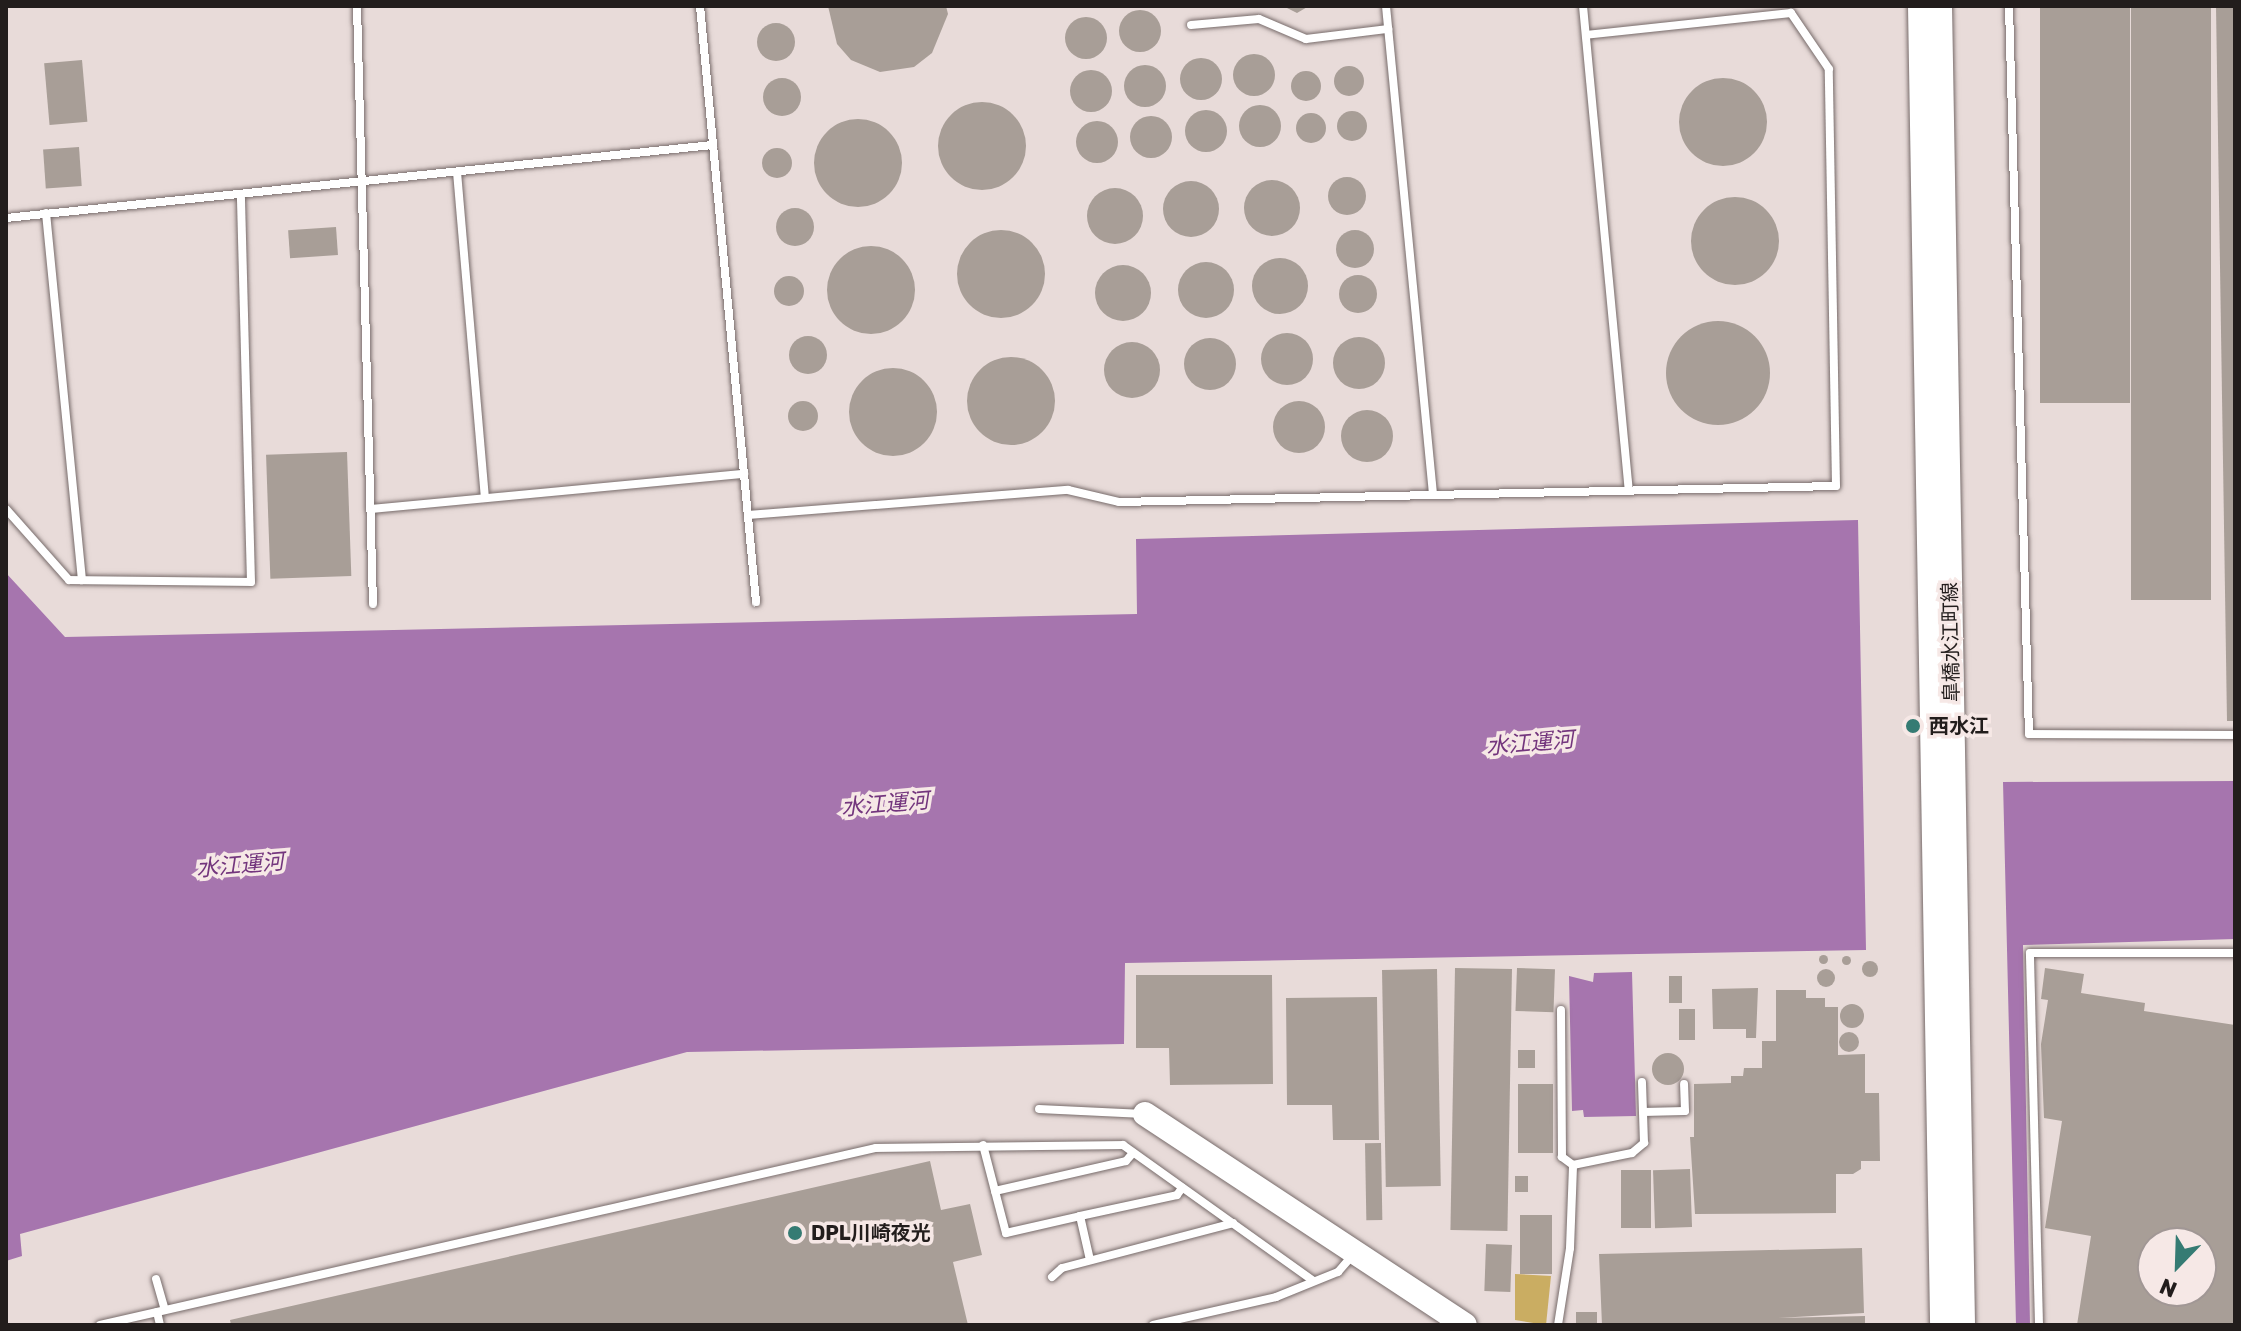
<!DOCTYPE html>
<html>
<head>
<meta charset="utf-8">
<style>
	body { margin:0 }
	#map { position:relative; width:2241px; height:1331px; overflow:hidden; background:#e8dbd9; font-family:Rubik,"Noto Sans JP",sans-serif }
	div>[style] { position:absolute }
	.forest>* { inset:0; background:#caad62 }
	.water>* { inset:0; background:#a675ae }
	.building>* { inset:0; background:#a89e97; transform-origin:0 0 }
	.round { border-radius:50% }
	.roads { filter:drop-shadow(0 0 2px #776b6a) drop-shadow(0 0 2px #776b6a) }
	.lane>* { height:8px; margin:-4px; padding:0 4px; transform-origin:4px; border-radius:4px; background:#fff }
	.secondary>* { height:24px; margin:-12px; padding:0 12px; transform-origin:12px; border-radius:12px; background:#fff }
	.dots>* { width:22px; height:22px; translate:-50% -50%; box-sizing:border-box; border:4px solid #f6e8e6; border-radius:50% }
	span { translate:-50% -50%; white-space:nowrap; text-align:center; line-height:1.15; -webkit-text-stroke:7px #f6e8e6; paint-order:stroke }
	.street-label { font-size:20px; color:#221d1c }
	.poi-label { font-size:20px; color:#221d1c; font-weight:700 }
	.left { translate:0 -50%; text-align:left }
	.water-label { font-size:22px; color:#73357d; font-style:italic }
	.frame { position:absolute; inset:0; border:8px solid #221d1c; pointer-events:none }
	.north { position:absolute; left:2137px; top:1227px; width:80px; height:80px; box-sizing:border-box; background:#f6e8e6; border:2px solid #a19795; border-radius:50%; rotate:203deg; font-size:22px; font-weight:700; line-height:32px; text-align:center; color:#221d1c }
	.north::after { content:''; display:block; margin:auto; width:28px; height:36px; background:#357b73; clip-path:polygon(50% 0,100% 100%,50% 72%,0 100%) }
</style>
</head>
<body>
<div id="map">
	<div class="forest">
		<i style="clip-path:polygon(1515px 1274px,1551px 1276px,1546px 1325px,1515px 1320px)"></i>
	</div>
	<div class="water">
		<i style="clip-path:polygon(1858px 520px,1866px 950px,1125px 963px,1124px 1044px,687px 1052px,20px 1234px,22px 1256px,6px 1261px,6px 573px,65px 637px,1137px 614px,1136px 539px)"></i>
		<i style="clip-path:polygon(2235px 781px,2235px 939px,2023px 945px,2030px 1325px,2016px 1325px,2003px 782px)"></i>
		<i style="clip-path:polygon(1632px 972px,1636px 1116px,1584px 1117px,1583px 1110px,1572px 1111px,1569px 976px,1593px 982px,1594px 973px)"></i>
	</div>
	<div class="building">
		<i style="clip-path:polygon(828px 6px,946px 6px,948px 14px,932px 53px,914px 67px,880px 72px,851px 60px,837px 44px)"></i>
		<i style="clip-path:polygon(1283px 6px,1309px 6px,1297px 13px)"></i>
		<i style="left:2040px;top:6px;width:90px;height:397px"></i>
		<i style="left:2131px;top:6px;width:80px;height:594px"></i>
		<i style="clip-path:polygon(2216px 6px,2235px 6px,2235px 721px,2227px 721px)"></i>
		<i class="round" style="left:1119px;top:10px;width:42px;height:42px"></i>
		<i class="round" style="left:1065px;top:17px;width:42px;height:42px"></i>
		<i class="round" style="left:757px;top:23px;width:38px;height:38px"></i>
		<i class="round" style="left:1233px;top:54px;width:42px;height:42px"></i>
		<i class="round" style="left:1180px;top:58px;width:42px;height:42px"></i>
		<i style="left:82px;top:60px;width:62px;height:38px;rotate:85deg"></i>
		<i class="round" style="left:1124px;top:65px;width:42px;height:42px"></i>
		<i class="round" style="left:1334px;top:66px;width:30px;height:30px"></i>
		<i class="round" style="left:1070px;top:70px;width:42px;height:42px"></i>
		<i class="round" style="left:1291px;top:71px;width:30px;height:30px"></i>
		<i class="round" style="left:1679px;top:78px;width:88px;height:88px"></i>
		<i class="round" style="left:763px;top:78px;width:38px;height:38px"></i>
		<i class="round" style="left:938px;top:102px;width:88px;height:88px"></i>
		<i class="round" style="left:1239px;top:105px;width:42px;height:42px"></i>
		<i class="round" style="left:1185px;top:110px;width:42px;height:42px"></i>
		<i class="round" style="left:1337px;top:111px;width:30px;height:30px"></i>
		<i class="round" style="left:1296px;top:113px;width:30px;height:30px"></i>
		<i class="round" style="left:1130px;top:116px;width:42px;height:42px"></i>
		<i class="round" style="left:814px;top:119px;width:88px;height:88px"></i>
		<i class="round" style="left:1076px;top:121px;width:42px;height:42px"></i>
		<i style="left:79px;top:147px;width:39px;height:36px;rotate:86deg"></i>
		<i class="round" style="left:762px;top:148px;width:30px;height:30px"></i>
		<i class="round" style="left:1328px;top:177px;width:38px;height:38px"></i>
		<i class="round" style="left:1244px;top:180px;width:56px;height:56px"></i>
		<i class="round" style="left:1163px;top:181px;width:56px;height:56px"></i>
		<i class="round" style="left:1087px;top:188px;width:56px;height:56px"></i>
		<i class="round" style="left:1691px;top:197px;width:88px;height:88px"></i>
		<i class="round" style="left:776px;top:208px;width:38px;height:38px"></i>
		<i style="left:336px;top:227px;width:28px;height:48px;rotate:86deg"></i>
		<i class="round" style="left:957px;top:230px;width:88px;height:88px"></i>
		<i class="round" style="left:1336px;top:230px;width:38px;height:38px"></i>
		<i class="round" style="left:827px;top:246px;width:88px;height:88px"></i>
		<i class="round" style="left:1252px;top:258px;width:56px;height:56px"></i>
		<i class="round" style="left:1178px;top:262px;width:56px;height:56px"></i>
		<i class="round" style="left:1095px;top:265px;width:56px;height:56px"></i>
		<i class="round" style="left:1339px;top:275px;width:38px;height:38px"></i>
		<i class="round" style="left:774px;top:276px;width:30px;height:30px"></i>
		<i class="round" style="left:1666px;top:321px;width:104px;height:104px"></i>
		<i class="round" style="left:1261px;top:333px;width:52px;height:52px"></i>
		<i class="round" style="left:789px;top:336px;width:38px;height:38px"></i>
		<i class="round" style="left:1333px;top:337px;width:52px;height:52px"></i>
		<i class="round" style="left:1184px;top:338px;width:52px;height:52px"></i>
		<i class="round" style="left:1104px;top:342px;width:56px;height:56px"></i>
		<i class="round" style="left:967px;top:357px;width:88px;height:88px"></i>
		<i class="round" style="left:849px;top:368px;width:88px;height:88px"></i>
		<i class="round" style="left:788px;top:401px;width:30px;height:30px"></i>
		<i class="round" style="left:1273px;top:401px;width:52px;height:52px"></i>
		<i class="round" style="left:1341px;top:410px;width:52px;height:52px"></i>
		<i style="left:347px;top:452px;width:124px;height:81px;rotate:88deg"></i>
		<i class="round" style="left:1818.5px;top:954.5px;width:9px;height:9px"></i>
		<i class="round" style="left:1841.5px;top:955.5px;width:9px;height:9px"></i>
		<i class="round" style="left:1862px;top:961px;width:16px;height:16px"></i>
		<i style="left:1455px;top:968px;width:57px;height:262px;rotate:1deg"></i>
		<i style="left:1517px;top:968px;width:38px;height:43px;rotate:2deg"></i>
		<i style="clip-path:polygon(evenodd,2045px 968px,2084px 974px,2081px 993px,2145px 1003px,2144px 1011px,2235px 1025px,2235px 1325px,2077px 1325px,2091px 1236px,2045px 1228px,2062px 1121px,2044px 1118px,2041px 1044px,2048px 1000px,2041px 999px,2045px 968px,2153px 1243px,2201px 1243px,2201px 1291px,2153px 1291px,2153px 1243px)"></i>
		<i style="left:1437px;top:969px;width:217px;height:55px;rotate:89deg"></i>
		<i class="round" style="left:1817px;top:969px;width:18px;height:18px"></i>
		<i style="clip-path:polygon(1136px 975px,1272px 975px,1273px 1084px,1170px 1085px,1169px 1048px,1136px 1048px)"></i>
		<i style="left:1669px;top:976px;width:13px;height:27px"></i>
		<i style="clip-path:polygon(1758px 988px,1756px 1038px,1746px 1038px,1746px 1029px,1713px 1029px,1712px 989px)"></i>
		<i style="clip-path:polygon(1776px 990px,1806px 990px,1806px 998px,1825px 998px,1825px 1007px,1838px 1007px,1838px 1055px,1865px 1054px,1865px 1093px,1879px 1093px,1880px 1161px,1861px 1161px,1861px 1169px,1853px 1174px,1836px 1174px,1836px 1213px,1695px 1214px,1690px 1137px,1694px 1137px,1694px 1084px,1731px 1083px,1731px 1076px,1743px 1076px,1744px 1068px,1762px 1068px,1762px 1041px,1776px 1041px)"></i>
		<i style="clip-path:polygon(1377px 997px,1379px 1140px,1333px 1140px,1332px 1105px,1287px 1105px,1286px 998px)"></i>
		<i class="round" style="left:1840px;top:1004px;width:24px;height:24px"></i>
		<i style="left:1679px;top:1009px;width:16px;height:31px"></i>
		<i class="round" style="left:1839px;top:1032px;width:20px;height:20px"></i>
		<i style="left:1518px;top:1050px;width:17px;height:18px"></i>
		<i class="round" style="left:1652px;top:1053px;width:32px;height:32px"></i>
		<i style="left:1518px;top:1084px;width:35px;height:69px"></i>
		<i style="left:1381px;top:1143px;width:77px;height:16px;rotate:89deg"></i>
		<i style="clip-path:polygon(930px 1161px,941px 1210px,970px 1204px,982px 1255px,953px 1262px,968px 1325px,231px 1325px,230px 1320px)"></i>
		<i style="left:1690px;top:1169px;width:58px;height:37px;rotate:88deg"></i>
		<i style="left:1621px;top:1170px;width:30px;height:58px"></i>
		<i style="left:1515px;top:1176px;width:13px;height:16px"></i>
		<i style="left:1520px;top:1215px;width:32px;height:59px"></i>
		<i style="left:1486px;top:1244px;width:26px;height:47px;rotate:2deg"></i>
		<i style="clip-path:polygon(1862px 1248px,1864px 1313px,1776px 1318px,1865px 1316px,1865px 1325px,1602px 1325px,1599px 1254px)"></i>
		<i style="left:1576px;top:1312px;width:21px;height:13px"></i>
	</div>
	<div class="roads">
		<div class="lane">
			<i style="left:357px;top:6px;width:598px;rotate:88.47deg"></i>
			<i style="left:700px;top:6px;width:599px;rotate:84.63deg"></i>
			<i style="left:1386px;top:6px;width:490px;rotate:84.5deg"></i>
			<i style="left:1583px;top:6px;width:486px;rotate:84.6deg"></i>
			<i style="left:2009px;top:6px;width:728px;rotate:88.43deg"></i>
			<i style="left:2029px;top:734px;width:206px;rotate:0.3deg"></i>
			<i style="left:1191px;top:25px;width:68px;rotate:-5deg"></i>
			<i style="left:1259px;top:19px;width:51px;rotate:23.1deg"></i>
			<i style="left:1306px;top:39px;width:83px;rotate:-7deg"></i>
			<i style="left:457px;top:172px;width:327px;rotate:85.1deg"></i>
			<i style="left:46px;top:213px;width:369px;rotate:84.4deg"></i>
			<i style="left:6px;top:218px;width:711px;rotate:-5.9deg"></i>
			<i style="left:6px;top:509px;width:95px;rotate:48.4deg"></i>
			<i style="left:69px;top:580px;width:182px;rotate:0.6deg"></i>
			<i style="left:251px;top:582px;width:388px;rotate:-91.5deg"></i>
			<i style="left:371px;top:509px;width:375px;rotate:-5.4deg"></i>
			<i style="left:748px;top:515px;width:321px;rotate:-4.5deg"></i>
			<i style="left:1068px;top:490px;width:52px;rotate:13.2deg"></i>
			<i style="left:1119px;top:502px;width:717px;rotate:-1.28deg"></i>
			<i style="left:1836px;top:486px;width:417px;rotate:-91deg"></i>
			<i style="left:1829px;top:69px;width:68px;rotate:-124.2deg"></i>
			<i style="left:1791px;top:13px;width:206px;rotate:173.9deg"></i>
			<i style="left:1039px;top:1109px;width:105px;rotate:2.7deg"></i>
			<i style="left:1643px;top:1112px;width:42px;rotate:-1.4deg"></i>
			<i style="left:1685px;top:1111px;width:27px;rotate:-92deg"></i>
			<i style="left:983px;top:1145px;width:91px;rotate:75.4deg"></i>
			<i style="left:1006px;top:1233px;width:76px;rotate:-12.9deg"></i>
			<i style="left:1080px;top:1216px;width:45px;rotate:77.2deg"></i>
			<i style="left:1573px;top:1165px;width:60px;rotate:-11.5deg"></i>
			<i style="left:1632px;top:1153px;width:16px;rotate:-40deg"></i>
			<i style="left:1644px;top:1143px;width:61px;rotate:-91.9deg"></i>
			<i style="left:995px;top:1191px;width:134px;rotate:-12.9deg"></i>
			<i style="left:1126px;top:1161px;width:11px;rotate:-49deg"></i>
			<i style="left:1080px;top:1216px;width:99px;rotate:-12.2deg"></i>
			<i style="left:1177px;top:1195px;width:9px;rotate:-54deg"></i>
			<i style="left:1052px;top:1277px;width:13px;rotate:-42deg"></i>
			<i style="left:1062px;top:1268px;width:177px;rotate:-14.7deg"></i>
			<i style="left:156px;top:1279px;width:32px;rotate:74deg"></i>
			<i style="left:157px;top:1312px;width:13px;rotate:77deg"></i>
			<i style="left:100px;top:1325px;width:796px;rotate:-12.85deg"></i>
			<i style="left:876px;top:1148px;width:247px;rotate:-0.7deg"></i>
			<i style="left:1123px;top:1145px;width:234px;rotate:35.5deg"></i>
			<i style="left:1153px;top:1325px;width:126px;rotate:-12.8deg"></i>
			<i style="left:1276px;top:1297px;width:67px;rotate:-22deg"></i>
			<i style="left:1338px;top:1272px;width:21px;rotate:-49deg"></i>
			<i style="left:1558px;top:1325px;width:78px;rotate:-81.1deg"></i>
			<i style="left:1570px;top:1248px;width:83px;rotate:-87.9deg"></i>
			<i style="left:1573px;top:1165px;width:14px;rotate:-144deg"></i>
			<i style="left:1562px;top:1157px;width:147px;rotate:-90.4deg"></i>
			<i style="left:2039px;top:1325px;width:372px;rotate:-91.4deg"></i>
			<i style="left:2030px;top:953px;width:205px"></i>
		</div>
		<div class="secondary">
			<i style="left:1920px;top:6px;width:1319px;rotate:89.04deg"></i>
			<i style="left:1940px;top:6px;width:1319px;rotate:89deg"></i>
			<i style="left:1145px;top:1114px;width:383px;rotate:33.4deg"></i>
		</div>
	</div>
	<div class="dots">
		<i style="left:1913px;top:726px;background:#357b73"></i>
		<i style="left:795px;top:1233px;background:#357b73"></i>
	</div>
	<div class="street-label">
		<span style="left:1951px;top:642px;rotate:-91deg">皐橋水江町線</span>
	</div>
	<div class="poi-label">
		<span class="left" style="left:1929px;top:726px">西水江</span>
		<span class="left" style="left:811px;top:1233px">DPL川崎夜光</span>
	</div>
	<div class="water-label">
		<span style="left:1530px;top:743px;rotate:-5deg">水江運河</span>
		<span style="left:885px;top:804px;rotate:-5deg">水江運河</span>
		<span style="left:240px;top:865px;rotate:-5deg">水江運河</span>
	</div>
	<div class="frame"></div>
	<div class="north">N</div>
</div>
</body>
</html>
